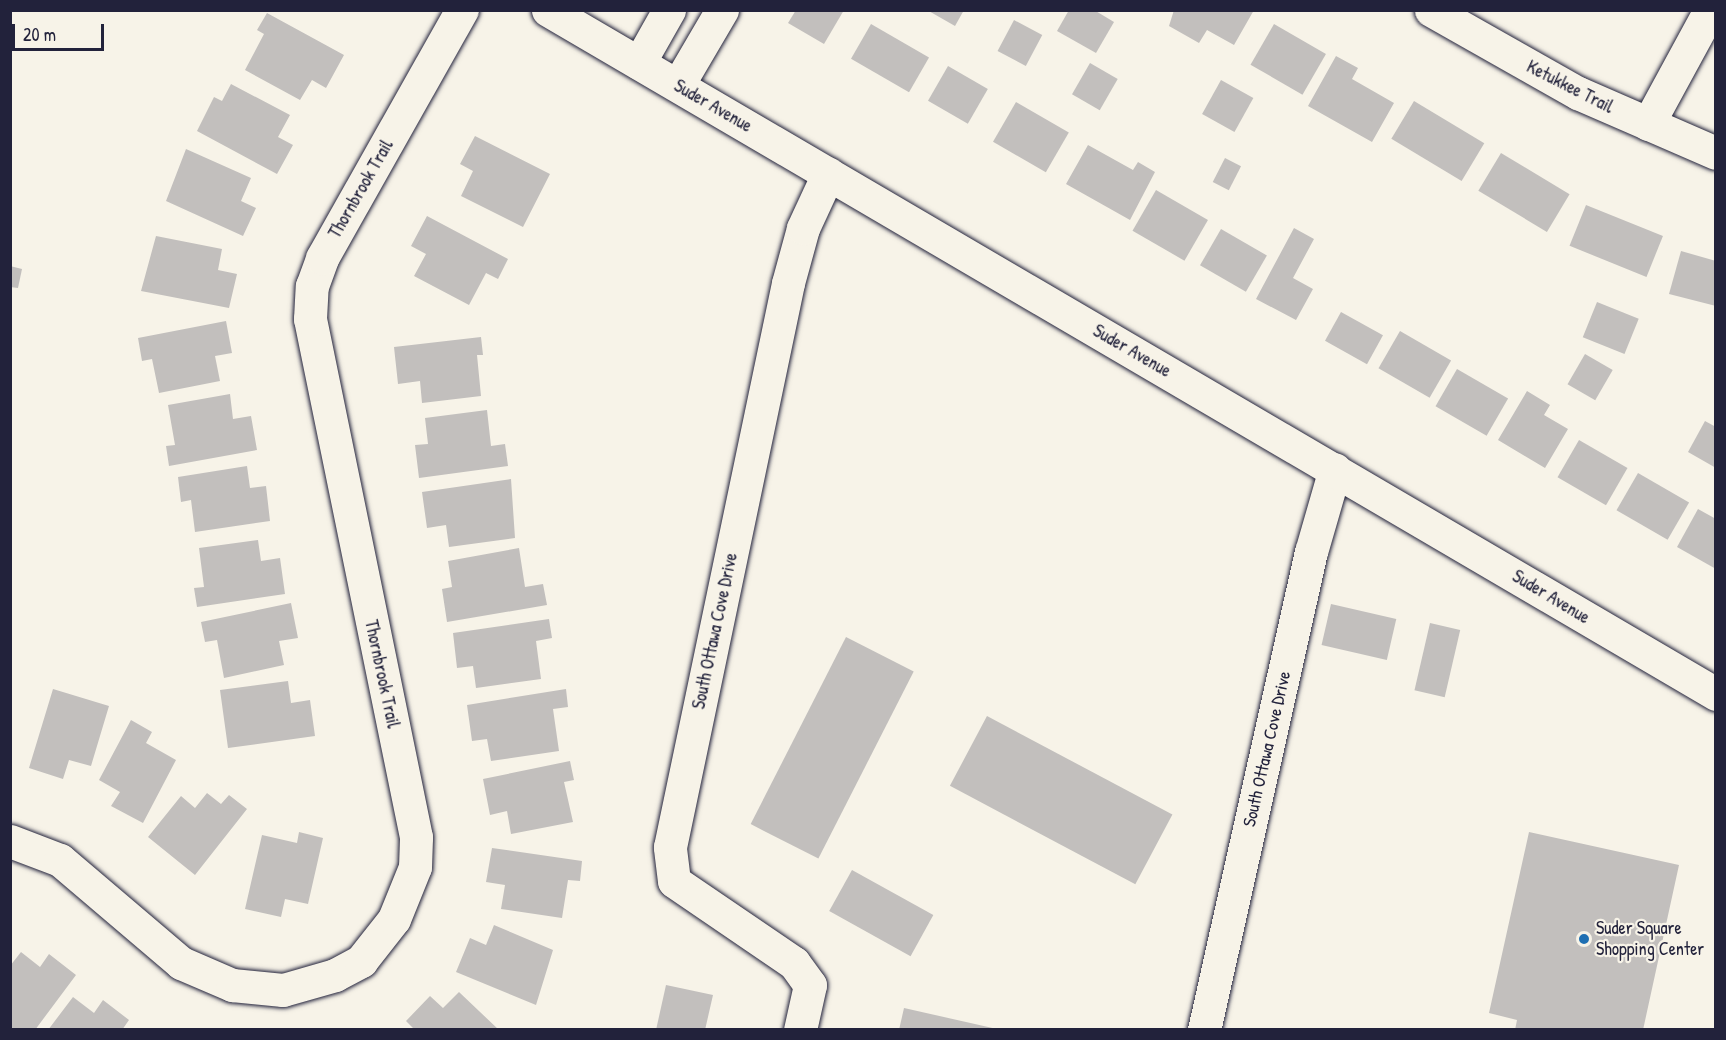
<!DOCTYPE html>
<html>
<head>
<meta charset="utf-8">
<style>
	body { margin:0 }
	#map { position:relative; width:1726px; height:1040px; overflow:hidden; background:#f7f3e8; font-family:"Patrick Hand",sans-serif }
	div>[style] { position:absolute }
	.building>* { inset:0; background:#c2bfbd; transform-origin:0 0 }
	.roads { filter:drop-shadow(0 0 2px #22223b) drop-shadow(0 0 2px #22223b) }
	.street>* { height:33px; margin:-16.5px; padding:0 16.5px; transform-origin:16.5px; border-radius:16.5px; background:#f7f3e8 }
	.secondary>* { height:33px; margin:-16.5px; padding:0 16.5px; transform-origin:16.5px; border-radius:16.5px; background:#f7f3e8 }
	.dots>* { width:16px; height:16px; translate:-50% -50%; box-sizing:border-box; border:3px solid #f7f3e8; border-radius:50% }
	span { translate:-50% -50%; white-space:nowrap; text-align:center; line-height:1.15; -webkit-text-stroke:4.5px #f7f3e8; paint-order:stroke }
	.street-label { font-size:18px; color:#22223b }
	.poi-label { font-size:18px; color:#22223b }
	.left { translate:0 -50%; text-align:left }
	.frame { position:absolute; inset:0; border:12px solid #22223b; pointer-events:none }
	.scale { position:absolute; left:12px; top:24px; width:92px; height:27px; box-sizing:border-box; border:3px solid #22223b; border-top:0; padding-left:8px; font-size:18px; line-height:21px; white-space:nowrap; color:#22223b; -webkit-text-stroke:4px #f7f3e8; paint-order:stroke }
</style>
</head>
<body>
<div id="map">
	<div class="building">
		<i style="clip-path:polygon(796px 10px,844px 10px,824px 44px,788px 23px)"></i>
		<i style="clip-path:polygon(927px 10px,964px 10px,955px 26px)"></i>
		<i style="clip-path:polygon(1069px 10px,1094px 10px,1114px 22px,1096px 53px,1057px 31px)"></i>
		<i style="clip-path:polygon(1174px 10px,1254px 10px,1234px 45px,1207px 30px,1199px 43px,1169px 26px)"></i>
		<i style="clip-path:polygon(267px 13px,344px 55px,326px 88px,312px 80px,300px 100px,245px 70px,264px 34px,257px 30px)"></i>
		<i style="left:1014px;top:20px;width:32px;height:35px;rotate:28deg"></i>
		<i style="left:871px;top:24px;width:67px;height:40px;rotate:30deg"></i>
		<i style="left:1274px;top:24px;width:60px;height:47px;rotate:30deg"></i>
		<i style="clip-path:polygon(1336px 56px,1358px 68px,1352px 79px,1394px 103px,1372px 142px,1308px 106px)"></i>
		<i style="left:1090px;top:63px;width:32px;height:36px;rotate:30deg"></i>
		<i style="left:948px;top:66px;width:46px;height:40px;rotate:30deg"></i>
		<i style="left:1221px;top:80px;width:37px;height:39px;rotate:29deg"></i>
		<i style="clip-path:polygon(231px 84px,290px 115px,278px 137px,293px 145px,277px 174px,197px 131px,214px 97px,222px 101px)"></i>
		<i style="left:1414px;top:101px;width:82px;height:44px;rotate:31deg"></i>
		<i style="left:1016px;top:102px;width:61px;height:46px;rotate:30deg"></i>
		<i style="clip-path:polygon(475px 136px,550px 174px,523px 227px,461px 196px,473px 171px,460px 164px)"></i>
		<i style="clip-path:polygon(1088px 145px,1133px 170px,1138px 162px,1155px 172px,1130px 220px,1066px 184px)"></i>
		<i style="clip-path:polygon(186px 149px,251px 178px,241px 201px,256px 208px,243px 236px,166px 201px)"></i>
		<i style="left:1501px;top:153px;width:80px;height:44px;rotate:31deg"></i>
		<i style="left:1225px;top:158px;width:18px;height:27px;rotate:27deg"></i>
		<i style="left:1156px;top:190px;width:60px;height:47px;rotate:30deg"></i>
		<i style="left:1586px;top:205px;width:83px;height:44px;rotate:22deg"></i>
		<i style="clip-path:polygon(427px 216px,508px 259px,498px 279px,486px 273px,469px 305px,414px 276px,426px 254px,411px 246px)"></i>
		<i style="clip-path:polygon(1294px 228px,1314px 239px,1293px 278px,1313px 289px,1296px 320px,1256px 299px)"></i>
		<i style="left:1221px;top:229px;width:53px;height:42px;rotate:30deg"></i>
		<i style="clip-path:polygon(156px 236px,222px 249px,218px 270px,237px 274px,229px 308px,141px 291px)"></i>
		<i style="clip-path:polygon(1681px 251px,1716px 261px,1716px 306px,1669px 294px)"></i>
		<i style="clip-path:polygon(10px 266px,22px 269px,18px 288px,10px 287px)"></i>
		<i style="left:1597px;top:302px;width:45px;height:38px;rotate:22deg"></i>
		<i style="left:1341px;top:312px;width:48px;height:33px;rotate:29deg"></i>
		<i style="clip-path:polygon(226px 321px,232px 353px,215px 356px,220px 381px,159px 393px,152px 359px,142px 361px,138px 338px)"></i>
		<i style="left:1400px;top:331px;width:59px;height:43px;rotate:30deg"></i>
		<i style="clip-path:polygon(481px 337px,483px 355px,477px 355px,481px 396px,422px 403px,420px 381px,398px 384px,394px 347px)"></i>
		<i style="left:1585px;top:354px;width:32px;height:35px;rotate:30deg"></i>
		<i style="left:1457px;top:369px;width:59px;height:43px;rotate:30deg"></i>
		<i style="clip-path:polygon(1527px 391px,1550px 405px,1544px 415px,1568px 429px,1545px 468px,1498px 440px)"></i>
		<i style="clip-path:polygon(230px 394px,233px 419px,251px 416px,257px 450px,169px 466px,166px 446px,175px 445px,168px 405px)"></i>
		<i style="clip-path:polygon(487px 410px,491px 446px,505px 444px,508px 466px,419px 478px,415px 445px,428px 444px,425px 418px)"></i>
		<i style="clip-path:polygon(1705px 421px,1716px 427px,1716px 468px,1688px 452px)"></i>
		<i style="left:1579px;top:440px;width:56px;height:43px;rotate:30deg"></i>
		<i style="clip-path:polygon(247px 466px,250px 488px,266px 486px,270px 521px,195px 532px,191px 500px,181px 502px,178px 477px)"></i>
		<i style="left:1638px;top:473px;width:59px;height:43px;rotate:30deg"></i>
		<i style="clip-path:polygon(511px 479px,515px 538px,449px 547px,446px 525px,427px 528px,422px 492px)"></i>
		<i style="clip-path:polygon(1698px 509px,1716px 519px,1716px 569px,1677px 547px)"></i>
		<i style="clip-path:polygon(258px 540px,261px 561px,280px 558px,285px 594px,197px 607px,194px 588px,204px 587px,199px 548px)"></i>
		<i style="clip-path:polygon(519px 548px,525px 587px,543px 584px,547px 605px,447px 622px,442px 589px,452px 587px,448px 561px)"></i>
		<i style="clip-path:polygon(291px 603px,298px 638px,279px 641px,284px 665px,224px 678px,217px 640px,205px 642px,201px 622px)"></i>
		<i style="left:1331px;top:604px;width:67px;height:42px;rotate:13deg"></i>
		<i style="clip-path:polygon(549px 619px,552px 638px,536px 641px,541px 679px,476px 688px,473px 666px,457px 668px,453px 633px)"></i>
		<i style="left:1430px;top:623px;width:31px;height:69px;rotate:13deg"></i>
		<i style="left:846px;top:637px;width:76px;height:210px;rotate:27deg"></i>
		<i style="clip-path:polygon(288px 681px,291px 703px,310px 700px,315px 736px,228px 748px,220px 690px)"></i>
		<i style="clip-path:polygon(53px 689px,109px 706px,91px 766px,69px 760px,63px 779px,29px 768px)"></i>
		<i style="clip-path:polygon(566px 689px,568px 707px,553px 709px,559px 751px,491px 761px,487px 739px,472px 741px,467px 705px)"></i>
		<i style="left:987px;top:716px;width:210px;height:79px;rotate:28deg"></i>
		<i style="clip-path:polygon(131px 720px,152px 732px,146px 743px,176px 760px,143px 823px,111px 806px,120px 792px,99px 780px)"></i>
		<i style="clip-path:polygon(570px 761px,574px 780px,564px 782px,573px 822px,511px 834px,507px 811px,490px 815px,483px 779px)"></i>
		<i style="clip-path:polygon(207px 793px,221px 804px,229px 795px,247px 809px,195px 875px,148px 837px,181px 796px,195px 808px)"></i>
		<i style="clip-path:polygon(299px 832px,323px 838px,308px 904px,285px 899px,281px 917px,245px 909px,262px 835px,297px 843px)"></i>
		<i style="clip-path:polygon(1529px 832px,1679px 865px,1643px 1030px,1515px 1030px,1517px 1020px,1489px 1013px)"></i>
		<i style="clip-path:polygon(492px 848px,582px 861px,580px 881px,568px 880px,562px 918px,501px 909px,505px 885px,486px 882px)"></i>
		<i style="left:852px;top:870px;width:93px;height:47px;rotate:29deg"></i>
		<i style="clip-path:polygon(494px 925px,553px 950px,536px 1005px,456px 972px,470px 938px,486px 945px)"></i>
		<i style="clip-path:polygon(21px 952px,40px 967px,49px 954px,76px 975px,35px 1030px,10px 1030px,10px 966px)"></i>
		<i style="clip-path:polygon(666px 985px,713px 995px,705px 1030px,656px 1030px)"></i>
		<i style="clip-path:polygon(459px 992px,499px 1030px,415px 1030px,406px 1021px,430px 996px,443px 1008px)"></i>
		<i style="clip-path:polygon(73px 997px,94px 1013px,103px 1000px,129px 1020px,122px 1030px,48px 1030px)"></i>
		<i style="clip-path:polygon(904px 1008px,997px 1029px,997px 1030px,899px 1030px)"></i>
	</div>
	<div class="roads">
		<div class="street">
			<i style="left:1431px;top:10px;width:169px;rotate:29.5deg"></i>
			<i style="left:1578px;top:93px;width:150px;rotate:23.5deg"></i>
			<i style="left:639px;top:63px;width:61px;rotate:-60.5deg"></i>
			<i style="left:678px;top:85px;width:87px;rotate:-59.6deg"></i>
			<i style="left:1648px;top:124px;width:130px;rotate:-61.5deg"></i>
			<i style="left:10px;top:841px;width:53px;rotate:20.8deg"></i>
			<i style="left:60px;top:860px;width:159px;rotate:40.4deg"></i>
			<i style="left:181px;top:963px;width:56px;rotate:23.3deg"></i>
			<i style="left:232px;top:985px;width:51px;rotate:5.6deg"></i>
			<i style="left:283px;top:990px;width:54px;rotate:-16.1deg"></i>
			<i style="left:335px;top:975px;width:30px;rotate:-28deg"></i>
			<i style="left:361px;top:961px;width:53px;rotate:-51.8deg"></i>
			<i style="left:394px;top:919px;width:56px;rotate:-68deg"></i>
			<i style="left:415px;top:867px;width:30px;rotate:-88deg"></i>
			<i style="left:416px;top:837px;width:529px;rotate:-101.56deg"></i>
			<i style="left:310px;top:319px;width:33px;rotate:-87deg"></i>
			<i style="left:312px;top:286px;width:30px;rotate:-70deg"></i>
			<i style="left:322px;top:258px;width:285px;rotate:-60.6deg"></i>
			<i style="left:800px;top:1030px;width:46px;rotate:-77.5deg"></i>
			<i style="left:810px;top:985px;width:27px;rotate:-126deg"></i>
			<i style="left:794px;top:963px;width:145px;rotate:-145.7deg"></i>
			<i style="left:674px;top:881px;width:34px;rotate:-97deg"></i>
			<i style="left:670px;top:847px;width:576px;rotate:-78.18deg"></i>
			<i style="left:788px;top:283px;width:57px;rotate:-74.7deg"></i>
			<i style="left:803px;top:228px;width:60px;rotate:-65.2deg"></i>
			<i style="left:1204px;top:1030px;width:490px;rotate:-77.4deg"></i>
			<i style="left:1311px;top:552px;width:86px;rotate:-73.9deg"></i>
		</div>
		<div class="secondary">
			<i style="left:548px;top:10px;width:1354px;rotate:30.35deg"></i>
		</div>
	</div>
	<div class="dots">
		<i style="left:1584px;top:939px;background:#1f6fb2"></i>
	</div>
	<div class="street-label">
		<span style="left:1570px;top:87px;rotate:27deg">Ketukkee Trail</span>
		<span style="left:713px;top:106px;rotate:30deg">Suder Avenue</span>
		<span style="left:361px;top:189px;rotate:-60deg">Thornbrook Trail</span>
		<span style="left:1132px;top:351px;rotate:30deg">Suder Avenue</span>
		<span style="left:1551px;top:597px;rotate:31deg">Suder Avenue</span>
		<span style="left:715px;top:631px;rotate:-78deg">South Ottawa Cove Drive</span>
		<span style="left:382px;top:674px;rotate:78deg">Thornbrook Trail</span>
		<span style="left:1267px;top:749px;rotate:-77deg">South Ottawa Cove Drive</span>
	</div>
	<div class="poi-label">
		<span class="left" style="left:1596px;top:939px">Suder Square<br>Shopping Center</span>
	</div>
	<div class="frame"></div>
	<div class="scale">20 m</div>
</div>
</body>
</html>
